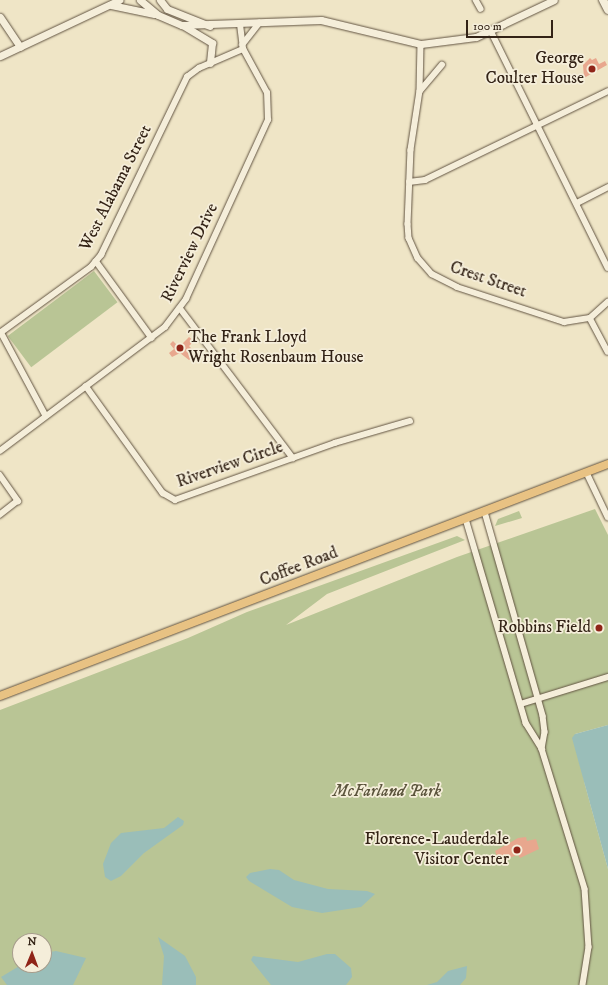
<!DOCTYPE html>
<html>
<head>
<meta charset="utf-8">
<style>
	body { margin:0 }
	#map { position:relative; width:608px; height:985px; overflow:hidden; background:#efe5c6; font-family:"IM FELL DW Pica",serif }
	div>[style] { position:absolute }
	.green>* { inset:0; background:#b9c595; transform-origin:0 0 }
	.water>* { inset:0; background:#9abeb9 }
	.building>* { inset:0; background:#e8a78e }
	.roads { filter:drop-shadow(0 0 1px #625442) drop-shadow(0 0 1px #625442) }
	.minor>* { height:5.5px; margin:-2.75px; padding:0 2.75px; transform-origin:2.75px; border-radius:2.75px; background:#f5eeda }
	.tertiary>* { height:7px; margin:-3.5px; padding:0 3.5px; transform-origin:3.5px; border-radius:3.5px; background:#f5eeda }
	.secondary>* { height:8px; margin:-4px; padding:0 4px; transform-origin:4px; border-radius:4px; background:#f5eeda }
	.primary>* { height:8px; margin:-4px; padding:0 4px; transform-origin:4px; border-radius:4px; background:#e8c283 }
	.dots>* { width:11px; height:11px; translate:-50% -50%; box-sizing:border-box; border:2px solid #f5eeda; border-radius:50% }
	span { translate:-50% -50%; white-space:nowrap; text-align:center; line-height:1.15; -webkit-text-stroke:3.5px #f5eeda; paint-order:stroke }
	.poi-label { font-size:17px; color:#332316 }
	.right { translate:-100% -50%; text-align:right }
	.left { translate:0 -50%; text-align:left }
	.street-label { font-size:17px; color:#332316 }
	.park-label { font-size:17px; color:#5b543c; font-style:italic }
	.north { position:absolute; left:12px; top:933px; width:40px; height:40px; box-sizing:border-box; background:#f5eeda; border:1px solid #a79d8c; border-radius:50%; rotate:1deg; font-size:11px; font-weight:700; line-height:16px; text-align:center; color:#332316 }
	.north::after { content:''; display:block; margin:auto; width:14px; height:18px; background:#8f2418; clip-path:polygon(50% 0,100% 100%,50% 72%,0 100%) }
	.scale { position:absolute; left:466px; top:20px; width:87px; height:18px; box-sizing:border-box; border:2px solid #332316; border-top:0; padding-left:5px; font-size:12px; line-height:14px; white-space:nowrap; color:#332316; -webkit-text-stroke:3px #f5eeda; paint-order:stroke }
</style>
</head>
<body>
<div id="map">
	<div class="green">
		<i style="left:94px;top:271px;width:39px;height:108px;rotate:53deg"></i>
		<i style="clip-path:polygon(evenodd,595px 509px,608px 535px,608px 725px,575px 734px,585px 785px,608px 869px,608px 985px,0 985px,0 710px,188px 638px,247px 612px,457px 536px,465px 540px,327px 594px,286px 625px,457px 557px,595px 509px,20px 941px,44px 941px,44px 965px,20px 965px,20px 941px)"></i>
		<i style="clip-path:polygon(519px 511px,522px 518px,495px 526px,498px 519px)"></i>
	</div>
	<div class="water">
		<i style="clip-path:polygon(608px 725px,608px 869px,572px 738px,575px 734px)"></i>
		<i style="clip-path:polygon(178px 817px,184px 821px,183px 825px,144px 853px,121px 876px,111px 881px,105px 877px,103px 864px,111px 843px,121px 833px,164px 828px)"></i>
		<i style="clip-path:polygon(270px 869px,279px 870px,294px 880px,328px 889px,367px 891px,375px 894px,361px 907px,322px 913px,292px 907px,249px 881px,246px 877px,250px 873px)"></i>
		<i style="clip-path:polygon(158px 937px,185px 956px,196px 977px,196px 985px,162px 985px,164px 956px)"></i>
		<i style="clip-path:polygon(56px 951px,86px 958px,73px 985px,7px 985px,1px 977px,21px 965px,44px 965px,44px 953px)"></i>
		<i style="clip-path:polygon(327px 954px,335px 954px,351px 968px,352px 977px,346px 985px,271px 985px,251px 960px,253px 956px,298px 962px)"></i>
		<i style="clip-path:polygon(467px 966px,466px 978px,460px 985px,427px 985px,437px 982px,448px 971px)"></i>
	</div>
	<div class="building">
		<i style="clip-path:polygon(590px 58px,592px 60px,596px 58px,599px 64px,605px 61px,607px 65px,584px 78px,583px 65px)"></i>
		<i style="clip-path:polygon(189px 337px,194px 341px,189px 346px,197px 354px,189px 360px,180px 353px,172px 357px,169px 353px,174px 349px,170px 344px,173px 341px,179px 347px)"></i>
		<i style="clip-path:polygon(526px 837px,527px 841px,536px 839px,539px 849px,520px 858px,518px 855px,499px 861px,495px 851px,518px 838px)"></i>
	</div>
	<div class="roads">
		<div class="minor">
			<i style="left:476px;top:0;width:10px;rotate:61deg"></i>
			<i style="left:491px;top:31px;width:264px;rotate:63.7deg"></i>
			<i style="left:421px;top:44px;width:47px;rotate:91.2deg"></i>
			<i style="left:420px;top:91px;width:60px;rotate:98.7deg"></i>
			<i style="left:411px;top:150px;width:74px;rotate:92.3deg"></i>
			<i style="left:408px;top:224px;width:14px;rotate:86deg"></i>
			<i style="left:409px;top:238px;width:22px;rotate:66deg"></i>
			<i style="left:418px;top:258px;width:21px;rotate:49deg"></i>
			<i style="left:432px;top:274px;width:28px;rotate:27deg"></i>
			<i style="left:457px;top:287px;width:113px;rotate:18.1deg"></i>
			<i style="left:564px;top:322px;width:26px;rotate:-9deg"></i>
			<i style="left:590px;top:318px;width:24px;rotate:-42deg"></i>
			<i style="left:242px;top:45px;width:28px;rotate:-52deg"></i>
			<i style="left:420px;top:91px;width:34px;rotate:-50deg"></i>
			<i style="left:409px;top:182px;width:16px;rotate:-7deg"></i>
			<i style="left:425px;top:180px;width:203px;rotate:-25.9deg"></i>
			<i style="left:577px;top:203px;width:35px;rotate:-27deg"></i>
			<i style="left:96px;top:261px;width:95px;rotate:54deg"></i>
			<i style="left:180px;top:308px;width:188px;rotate:53deg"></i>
			<i style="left:590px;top:318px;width:38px;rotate:62deg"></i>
			<i style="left:1px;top:332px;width:95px;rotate:61.8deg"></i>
			<i style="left:0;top:333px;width:112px;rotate:-36deg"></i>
			<i style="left:91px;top:267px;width:16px;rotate:-50deg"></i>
			<i style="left:101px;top:255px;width:198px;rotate:-64.2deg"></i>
			<i style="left:187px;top:77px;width:15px;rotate:-37deg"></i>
			<i style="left:199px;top:68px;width:48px;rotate:-23.4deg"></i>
			<i style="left:86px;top:386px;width:132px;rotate:54.3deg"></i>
			<i style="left:163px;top:493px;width:14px;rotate:30deg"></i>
			<i style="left:175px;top:500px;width:170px;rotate:-19.6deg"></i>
			<i style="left:335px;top:443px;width:78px;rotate:-16.3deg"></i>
			<i style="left:0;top:451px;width:206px;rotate:-36.9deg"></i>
			<i style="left:165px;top:327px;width:35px;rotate:-53deg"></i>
			<i style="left:186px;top:299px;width:197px;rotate:-65.4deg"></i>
			<i style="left:268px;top:120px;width:27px;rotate:-92deg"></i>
			<i style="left:267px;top:93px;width:50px;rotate:-118.6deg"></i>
			<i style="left:243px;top:49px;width:25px;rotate:-97deg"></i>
			<i style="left:587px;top:473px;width:49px;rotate:64.5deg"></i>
			<i style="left:0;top:475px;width:32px;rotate:55deg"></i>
			<i style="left:18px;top:501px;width:23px;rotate:142deg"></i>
			<i style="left:485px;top:512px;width:212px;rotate:74.1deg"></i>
			<i style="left:543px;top:716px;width:16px;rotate:83deg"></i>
			<i style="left:545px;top:732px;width:17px;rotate:100deg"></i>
			<i style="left:466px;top:519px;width:213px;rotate:73.6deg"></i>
			<i style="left:526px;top:723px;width:31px;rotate:58deg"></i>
			<i style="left:542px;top:749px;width:146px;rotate:72.9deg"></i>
			<i style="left:585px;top:889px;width:58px;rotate:86.1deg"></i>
			<i style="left:589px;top:947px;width:38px;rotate:99deg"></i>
			<i style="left:521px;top:704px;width:91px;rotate:-17.2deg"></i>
		</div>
		<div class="tertiary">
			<i style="left:140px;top:0;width:23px;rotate:40deg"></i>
			<i style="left:158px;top:15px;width:26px;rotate:23deg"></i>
			<i style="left:182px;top:25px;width:139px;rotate:-2.1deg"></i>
			<i style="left:321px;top:20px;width:103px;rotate:13.5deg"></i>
			<i style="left:421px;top:44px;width:55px;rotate:-7.3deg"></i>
			<i style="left:476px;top:37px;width:86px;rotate:-25.4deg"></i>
			<i style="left:160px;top:0;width:11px;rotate:52deg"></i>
			<i style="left:167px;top:9px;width:46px;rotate:21.6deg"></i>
			<i style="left:111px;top:5px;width:44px;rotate:11.8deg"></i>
			<i style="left:0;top:17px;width:36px;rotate:56deg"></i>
			<i style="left:184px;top:26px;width:33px;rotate:31deg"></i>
			<i style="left:212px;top:43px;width:20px;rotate:96deg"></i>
			<i style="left:0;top:56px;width:132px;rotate:-25.2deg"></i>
		</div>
		<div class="secondary">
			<i style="left:603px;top:0;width:11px;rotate:63deg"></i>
		</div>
		<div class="primary">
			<i style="left:0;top:696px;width:651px;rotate:-20.89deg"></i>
		</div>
	</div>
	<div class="dots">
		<i style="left:592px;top:69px;background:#8f2418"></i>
		<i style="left:180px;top:348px;background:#8f2418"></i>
		<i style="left:599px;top:628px;background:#8f2418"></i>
		<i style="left:517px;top:850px;background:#8f2418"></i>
	</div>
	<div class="poi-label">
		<span class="right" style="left:584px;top:69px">George<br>Coulter House</span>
		<span class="left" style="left:188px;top:348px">The Frank Lloyd<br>Wright Rosenbaum House</span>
		<span class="right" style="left:591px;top:628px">Robbins Field</span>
		<span class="right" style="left:509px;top:850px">Florence-Lauderdale<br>Visitor Center</span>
	</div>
	<div class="street-label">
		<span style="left:116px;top:188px;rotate:-63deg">West Alabama Street</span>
		<span style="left:190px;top:253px;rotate:-64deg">Riverview Drive</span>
		<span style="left:488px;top:280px;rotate:19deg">Crest Street</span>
		<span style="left:230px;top:465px;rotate:-19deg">Riverview Circle</span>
		<span style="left:299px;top:567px;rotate:-21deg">Coffee Road</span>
	</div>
	<div class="park-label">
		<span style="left:387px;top:792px">McFarland Park</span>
	</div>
	<div class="north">N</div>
	<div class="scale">100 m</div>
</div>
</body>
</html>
